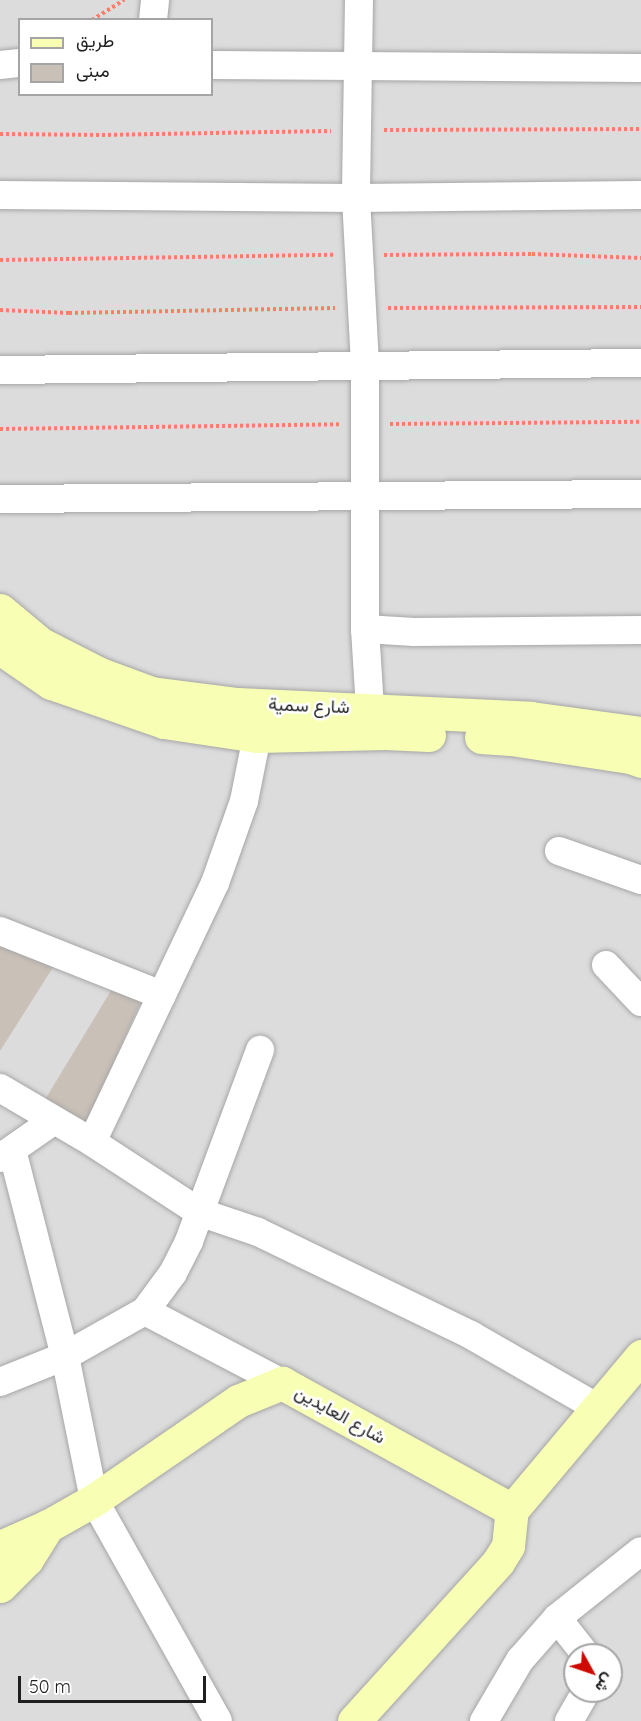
<!DOCTYPE html>
<html>
<head>
<meta charset="utf-8">
<style>
	body { margin:0 }
	#map { position:relative; width:641px; height:1721px; overflow:hidden; background:#f1ede4; font-family:Quicksand,Vazirmatn,sans-serif }
	div>[style] { position:absolute }
	.residential>* { inset:0; background:#dddcdc }
	.building>* { inset:0; background:#c9c0b7 }
	.path>* { height:4px; margin-top:-2px; transform-origin:0; background:repeating-linear-gradient(90deg,#ff7d67 0 3px,transparent 0 6px) }
	.roads { filter:drop-shadow(0 0 2px #a6a6a6) drop-shadow(0 0 2px #a6a6a6) }
	.street>* { height:28px; margin:-14px; padding:0 14px; transform-origin:14px; border-radius:14px; background:#fff }
	.secondary>* { height:33px; margin:-16.5px; padding:0 16.5px; transform-origin:16.5px; border-radius:16.5px; background:#f8ffb4 }
	span { translate:-50% -50%; white-space:nowrap; text-align:center; line-height:1.15; -webkit-text-stroke:5px #fff; paint-order:stroke }
	.street-label { font-size:18px; color:#1f1f1f }
	.legend { position:absolute; left:18px; top:18px; width:195px; height:78px; box-sizing:border-box; background:#fff; border:2px solid #a5a5a5; margin:0; padding:8px 10px; list-style:none; font-size:18px; color:#1f1f1f }
	.legend li { display:flex; align-items:center; gap:12px; height:30px }
	.legend b { width:30px; border:2px solid #a5a5a5 }
	.north { position:absolute; left:563px; top:1643px; width:60px; height:60px; box-sizing:border-box; background:#fff; border:2px solid #a5a5a5; border-radius:50%; rotate:130deg; font-size:16px; font-weight:700; line-height:24px; text-align:center; color:#1f1f1f }
	.north::after { content:''; display:block; margin:auto; width:21px; height:27px; background:#ce0900; clip-path:polygon(50% 0,100% 100%,50% 72%,0 100%) }
	.scale { position:absolute; left:18px; top:1676px; width:188px; height:27px; box-sizing:border-box; border:3px solid #1f1f1f; border-top:0; padding-left:8px; font-size:18px; line-height:21px; white-space:nowrap; color:#1f1f1f; -webkit-text-stroke:4px #fff; paint-order:stroke }
</style>
</head>
<body>
<div id="map">
	<div class="residential">
		<i style="clip-path:polygon(evenodd,0 0,641px 0,641px 1721px,0 1721px,0 0,20px 20px,212px 20px,212px 94px,20px 94px,20px 20px,0 0,575px 1655px,611px 1655px,611px 1691px,575px 1691px,575px 1655px)"></i>
	</div>
	<div class="building">
		<i style="clip-path:polygon(0 940px,57px 961px,0 1051px)"></i>
		<i style="clip-path:polygon(115px 984px,142px 999px,85px 1127px,43px 1103px)"></i>
	</div>
	<div class="path">
		<i style="left:92px;top:20px;width:38px;rotate:-32deg"></i>
		<i style="left:384px;top:130px;width:257px;rotate:-0.2deg"></i>
		<i style="left:0;top:134px;width:102px;rotate:0.6deg"></i>
		<i style="left:102px;top:135px;width:229px;rotate:-1deg"></i>
		<i style="left:384px;top:255px;width:148px;rotate:-0.4deg"></i>
		<i style="left:532px;top:254px;width:109px;rotate:2.1deg"></i>
		<i style="left:0;top:260px;width:334px;rotate:-0.9deg"></i>
		<i style="left:388px;top:308px;width:253px;rotate:-0.2deg"></i>
		<i style="left:0;top:310px;width:69px;rotate:2.5deg"></i>
		<i style="left:69px;top:313px;width:266px;rotate:-1.1deg"></i>
		<i style="left:390px;top:424px;width:251px;rotate:-0.5deg"></i>
		<i style="left:0;top:429px;width:340px;rotate:-0.8deg"></i>
	</div>
	<div class="roads">
		<div class="street">
			<i style="left:359px;top:0;width:198px;rotate:90.9deg"></i>
			<i style="left:356px;top:198px;width:168px;rotate:86.9deg"></i>
			<i style="left:365px;top:366px;width:263px;rotate:90deg"></i>
			<i style="left:365px;top:629px;width:80px;rotate:86.4deg"></i>
			<i style="left:153px;top:20px;width:20px;rotate:-84deg"></i>
			<i style="left:0;top:65px;width:20px;rotate:-6deg"></i>
			<i style="left:212px;top:65px;width:429px;rotate:0.4deg"></i>
			<i style="left:0;top:195px;width:356px;rotate:0.5deg"></i>
			<i style="left:356px;top:198px;width:285px;rotate:-0.6deg"></i>
			<i style="left:0;top:370px;width:641px;rotate:-0.63deg"></i>
			<i style="left:0;top:499px;width:641px;rotate:-0.45deg"></i>
			<i style="left:365px;top:629px;width:49px;rotate:3.5deg"></i>
			<i style="left:414px;top:632px;width:227px;rotate:-0.5deg"></i>
			<i style="left:559px;top:851px;width:87px;rotate:19.5deg"></i>
			<i style="left:0;top:931px;width:174px;rotate:21.6deg"></i>
			<i style="left:606px;top:965px;width:51px;rotate:46.6deg"></i>
			<i style="left:0;top:1088px;width:107px;rotate:30.4deg"></i>
			<i style="left:92px;top:1142px;width:128px;rotate:33.2deg"></i>
			<i style="left:199px;top:1212px;width:62px;rotate:18.7deg"></i>
			<i style="left:258px;top:1232px;width:237px;rotate:25.8deg"></i>
			<i style="left:471px;top:1335px;width:144px;rotate:29.9deg"></i>
			<i style="left:92px;top:1142px;width:287px;rotate:-64.6deg"></i>
			<i style="left:215px;top:883px;width:87px;rotate:-70.5deg"></i>
			<i style="left:244px;top:801px;width:66px;rotate:-78.7deg"></i>
			<i style="left:12px;top:1150px;width:213px;rotate:75.6deg"></i>
			<i style="left:65px;top:1356px;width:147px;rotate:78.6deg"></i>
			<i style="left:94px;top:1500px;width:253px;rotate:60.7deg"></i>
			<i style="left:0;top:1158px;width:65px;rotate:-34.9deg"></i>
			<i style="left:145px;top:1311px;width:47px;rotate:-53.6deg"></i>
			<i style="left:173px;top:1273px;width:36px;rotate:-63deg"></i>
			<i style="left:189px;top:1241px;width:204px;rotate:-69.6deg"></i>
			<i style="left:0;top:1382px;width:70px;rotate:-21.8deg"></i>
			<i style="left:65px;top:1356px;width:92px;rotate:-29.4deg"></i>
			<i style="left:145px;top:1311px;width:155px;rotate:27.7deg"></i>
			<i style="left:557px;top:1618px;width:47px;rotate:51.9deg"></i>
			<i style="left:484px;top:1721px;width:71px;rotate:-59.5deg"></i>
			<i style="left:520px;top:1660px;width:56px;rotate:-48.6deg"></i>
			<i style="left:557px;top:1618px;width:107px;rotate:-38.6deg"></i>
			<i style="left:569px;top:1721px;width:34px;rotate:-60deg"></i>
		</div>
		<div class="secondary">
			<i style="left:0;top:610px;width:53px;rotate:39.7deg"></i>
			<i style="left:41px;top:644px;width:66px;rotate:27deg"></i>
			<i style="left:100px;top:674px;width:54px;rotate:20.4deg"></i>
			<i style="left:151px;top:693px;width:87px;rotate:7.3deg"></i>
			<i style="left:237px;top:704px;width:294px;rotate:2.7deg"></i>
			<i style="left:531px;top:718px;width:111px;rotate:7.8deg"></i>
			<i style="left:0;top:648px;width:62px;rotate:34.5deg"></i>
			<i style="left:51px;top:683px;width:120px;rotate:19deg"></i>
			<i style="left:164px;top:722px;width:94px;rotate:8.6deg"></i>
			<i style="left:257px;top:736px;width:128px;rotate:-1.3deg"></i>
			<i style="left:385px;top:733px;width:44px;rotate:2.6deg"></i>
			<i style="left:481px;top:737px;width:30px;rotate:4deg"></i>
			<i style="left:511px;top:739px;width:120px;rotate:8.6deg"></i>
			<i style="left:630px;top:757px;width:12px;rotate:20deg"></i>
			<i style="left:0;top:1547px;width:52px;rotate:-23.6deg"></i>
			<i style="left:48px;top:1526px;width:53px;rotate:-29.5deg"></i>
			<i style="left:94px;top:1500px;width:175px;rotate:-34.5deg"></i>
			<i style="left:238px;top:1401px;width:48px;rotate:-22.2deg"></i>
			<i style="left:282px;top:1383px;width:263px;rotate:28.9deg"></i>
			<i style="left:0;top:1586px;width:38px;rotate:-45deg"></i>
			<i style="left:27px;top:1559px;width:39px;rotate:-58deg"></i>
			<i style="left:354px;top:1721px;width:215px;rotate:-47.8deg"></i>
			<i style="left:498px;top:1562px;width:19px;rotate:-58deg"></i>
			<i style="left:508px;top:1546px;width:36px;rotate:-84deg"></i>
			<i style="left:512px;top:1510px;width:201px;rotate:-50deg"></i>
		</div>
	</div>
	<div class="street-label">
		<span style="left:309px;top:706px;rotate:2deg">شارع سمية</span>
		<span style="left:340px;top:1415px;rotate:29deg">شارع العايدين</span>
	</div>
	<ul class="legend">
	<li><b style="height:8px;background:#f8ffb4"></b>طريق</li>
	<li><b style="height:16px;background:#c9c0b7"></b>مبنى</li>
	</ul>
	<div class="north">ش</div>
	<div class="scale">50 m</div>
</div>
</body>
</html>
